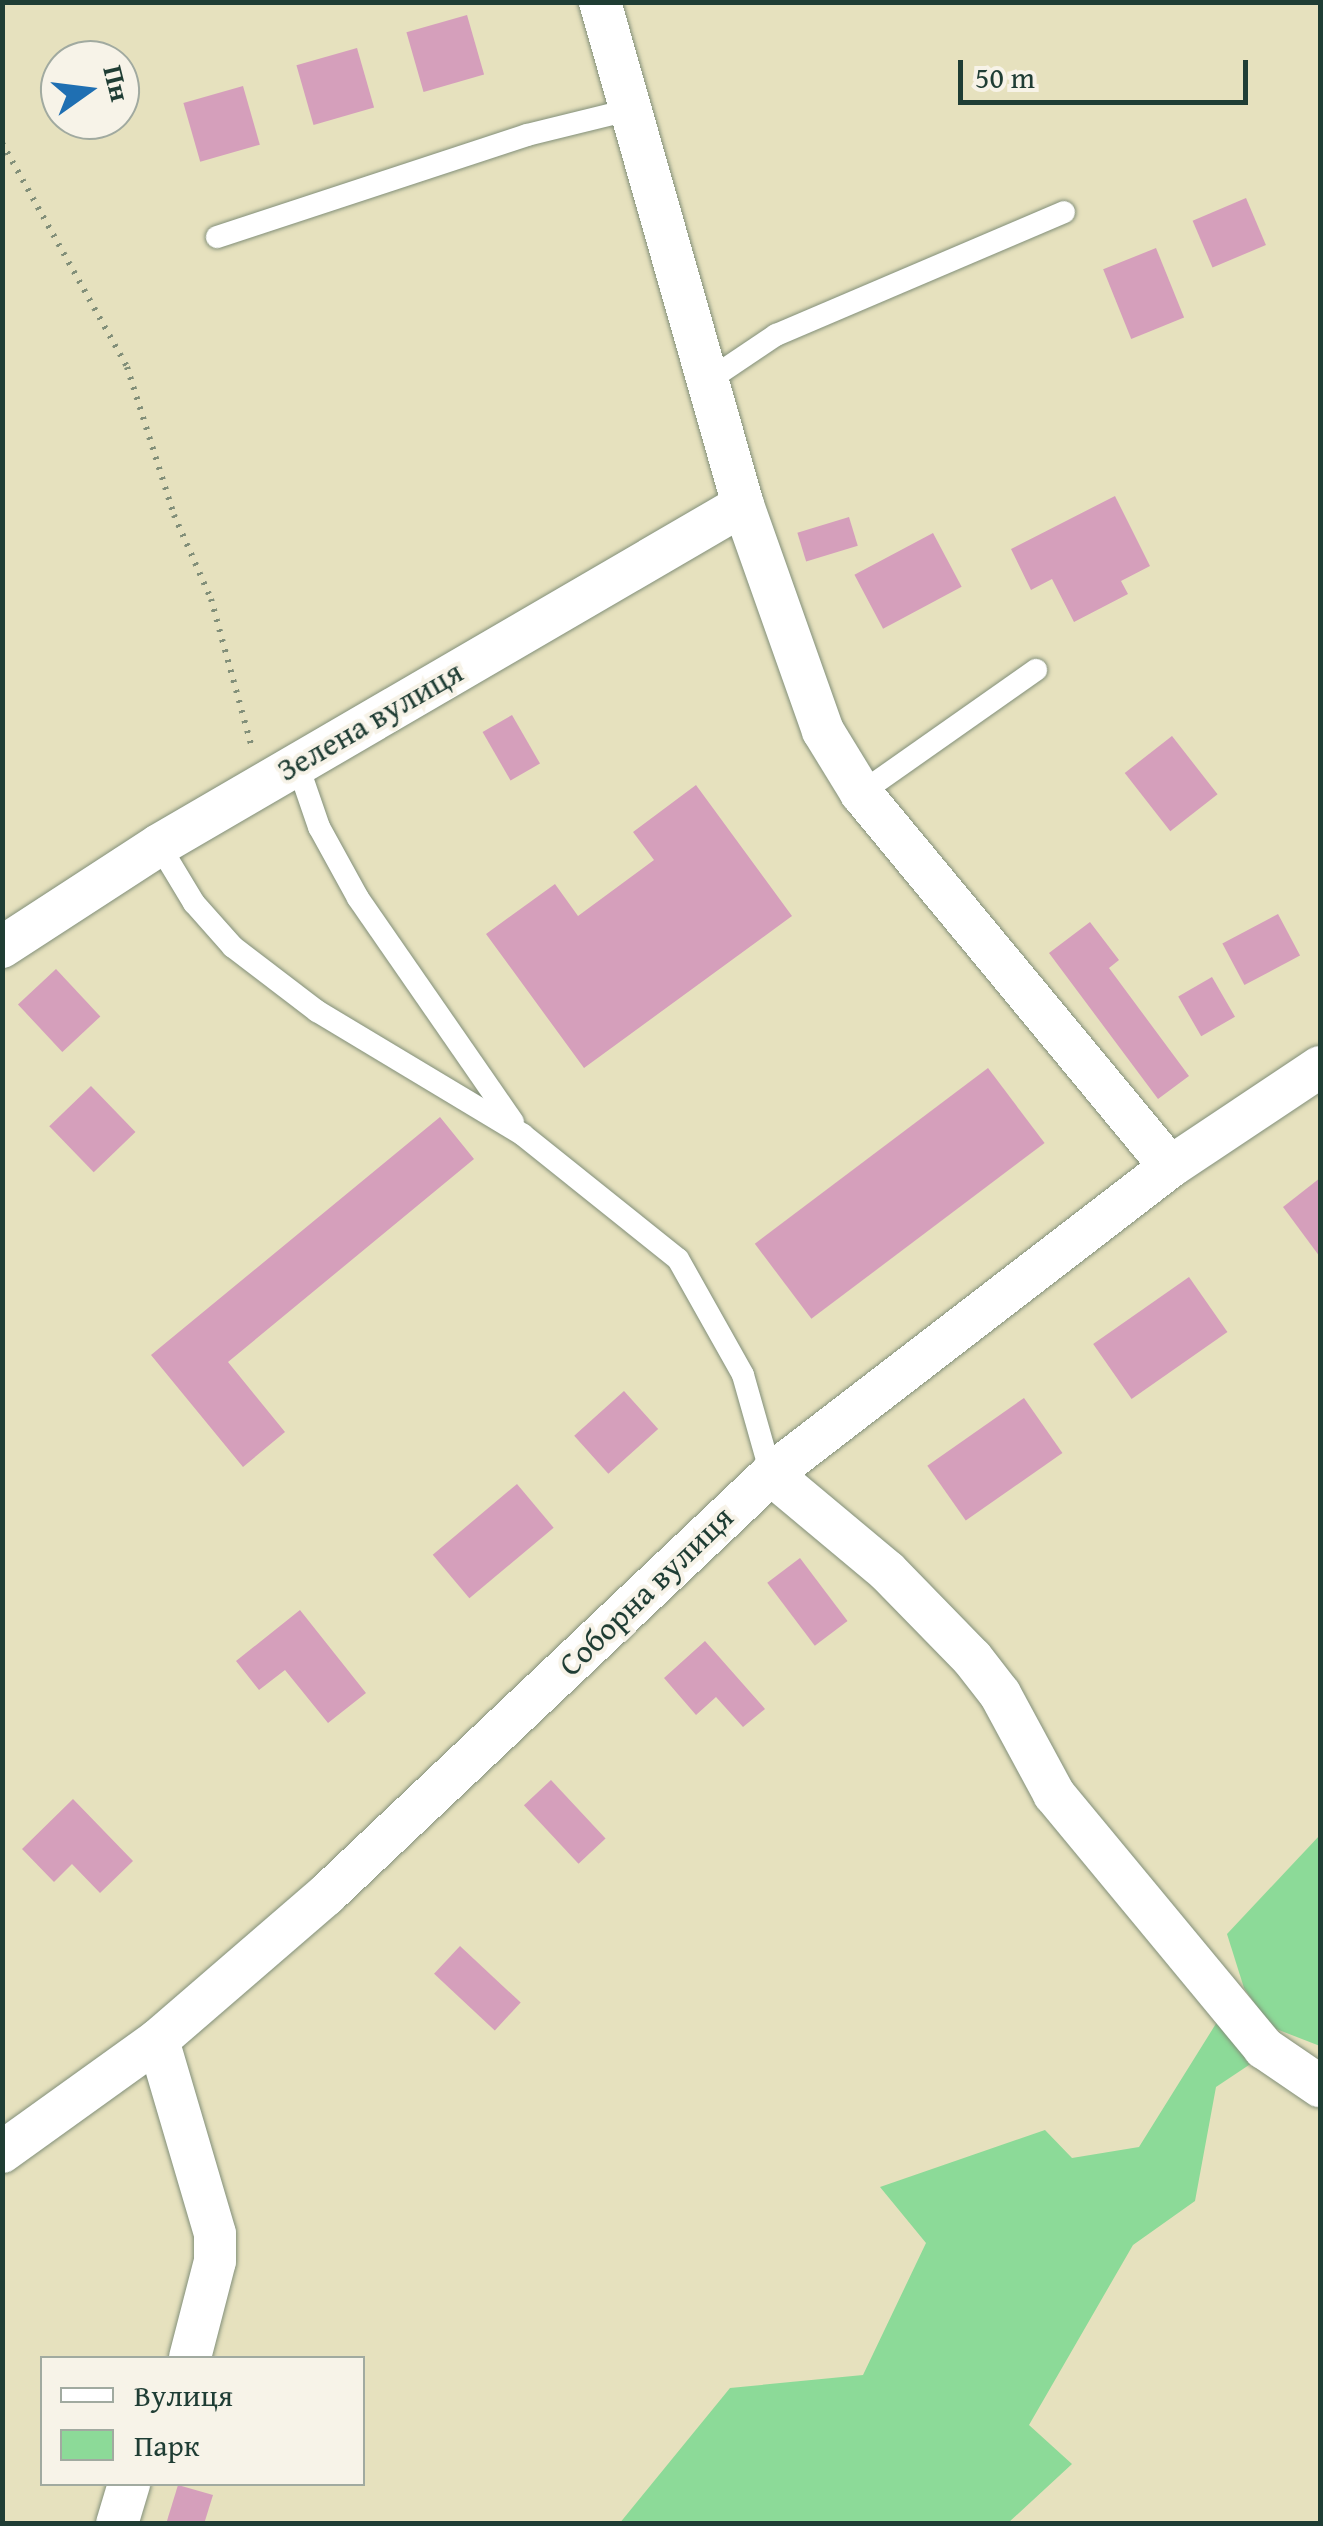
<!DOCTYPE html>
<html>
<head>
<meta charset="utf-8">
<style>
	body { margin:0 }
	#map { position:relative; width:1323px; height:2526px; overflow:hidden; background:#e6e1be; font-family:"Gentium Book Plus",serif }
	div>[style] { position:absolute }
	.green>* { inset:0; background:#8cda98 }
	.building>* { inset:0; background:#d59fbb; transform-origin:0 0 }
	.path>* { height:6px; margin-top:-3px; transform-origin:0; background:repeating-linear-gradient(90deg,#828f79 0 2.5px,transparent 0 10.5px) }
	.roads { filter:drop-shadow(0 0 2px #828f79) drop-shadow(0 0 2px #828f79) }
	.service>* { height:22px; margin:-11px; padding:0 11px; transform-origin:11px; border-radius:11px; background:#fff }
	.minor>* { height:42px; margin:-21px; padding:0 21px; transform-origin:21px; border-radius:21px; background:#fff }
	span { translate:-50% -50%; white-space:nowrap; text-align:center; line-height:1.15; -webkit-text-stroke:8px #f7f3e8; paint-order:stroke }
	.street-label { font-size:32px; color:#1f3d34 }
	.frame { position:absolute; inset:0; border:5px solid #1f3d34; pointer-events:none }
	.legend { position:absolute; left:40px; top:2356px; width:325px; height:130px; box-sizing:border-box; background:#f7f3e8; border:2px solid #a1aaa0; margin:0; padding:12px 18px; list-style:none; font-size:30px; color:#1f3d34 }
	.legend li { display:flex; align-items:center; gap:20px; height:50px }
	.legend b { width:50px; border:2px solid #a1aaa0 }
	.north { position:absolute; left:40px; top:40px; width:100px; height:100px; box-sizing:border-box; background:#f7f3e8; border:2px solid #a1aaa0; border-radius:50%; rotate:76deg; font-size:28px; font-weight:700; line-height:40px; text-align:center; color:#1f3d34 }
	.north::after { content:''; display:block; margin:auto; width:35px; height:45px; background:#1f6fb2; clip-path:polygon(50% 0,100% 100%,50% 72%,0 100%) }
	.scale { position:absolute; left:958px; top:60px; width:290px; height:45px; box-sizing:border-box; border:5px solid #1f3d34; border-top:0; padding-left:12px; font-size:30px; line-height:35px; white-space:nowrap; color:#1f3d34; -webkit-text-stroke:8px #f7f3e8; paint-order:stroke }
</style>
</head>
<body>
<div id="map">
	<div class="green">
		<i style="clip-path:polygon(1320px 1835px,1320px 2046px,1271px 2027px,1244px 1988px,1227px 1934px)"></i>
		<i style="clip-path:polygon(1217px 2022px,1252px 2063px,1216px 2087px,1195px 2201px,1133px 2245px,1029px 2425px,1072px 2464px,1008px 2523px,619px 2524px,730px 2388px,863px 2375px,926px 2243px,880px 2187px,1045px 2130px,1072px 2158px,1139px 2147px)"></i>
	</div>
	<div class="building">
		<i style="left:467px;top:15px;width:62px;height:63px;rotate:74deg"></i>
		<i style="left:357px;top:48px;width:62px;height:63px;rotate:74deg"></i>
		<i style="left:243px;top:86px;width:61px;height:62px;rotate:74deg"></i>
		<i style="left:1246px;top:198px;width:51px;height:58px;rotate:67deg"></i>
		<i style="left:1156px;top:248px;width:75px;height:57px;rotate:68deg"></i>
		<i style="clip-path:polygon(1115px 496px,1150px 566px,1121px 581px,1128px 594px,1074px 622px,1052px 579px,1031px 590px,1011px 549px)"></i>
		<i style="left:849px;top:517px;width:30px;height:54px;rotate:73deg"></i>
		<i style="left:933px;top:533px;width:61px;height:89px;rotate:62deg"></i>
		<i style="left:512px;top:715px;width:56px;height:34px;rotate:60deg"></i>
		<i style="left:1172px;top:736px;width:74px;height:60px;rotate:52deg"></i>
		<i style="clip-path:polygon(696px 785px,792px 916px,584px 1068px,486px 934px,555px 884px,578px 916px,654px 860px,633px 832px)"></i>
		<i style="left:1278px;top:914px;width:47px;height:63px;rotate:62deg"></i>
		<i style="clip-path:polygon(1090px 922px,1119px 960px,1109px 968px,1189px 1076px,1158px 1099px,1049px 953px)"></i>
		<i style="left:56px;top:969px;width:65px;height:52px;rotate:47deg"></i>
		<i style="left:1212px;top:977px;width:46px;height:39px;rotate:60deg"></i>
		<i style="left:988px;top:1068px;width:94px;height:292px;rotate:53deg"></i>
		<i style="left:91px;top:1086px;width:64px;height:58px;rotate:46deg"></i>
		<i style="clip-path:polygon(440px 1117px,474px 1159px,228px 1362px,285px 1432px,243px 1467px,151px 1355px)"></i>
		<i style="clip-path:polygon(1320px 1178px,1320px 1257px,1283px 1207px)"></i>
		<i style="left:1189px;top:1277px;width:67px;height:117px;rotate:55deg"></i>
		<i style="left:624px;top:1391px;width:51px;height:67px;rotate:48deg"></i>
		<i style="left:1024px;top:1398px;width:67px;height:118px;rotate:55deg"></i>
		<i style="left:517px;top:1484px;width:57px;height:110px;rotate:50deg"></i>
		<i style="left:800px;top:1558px;width:79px;height:41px;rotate:53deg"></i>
		<i style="clip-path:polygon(300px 1610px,366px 1693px,328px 1723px,285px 1670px,259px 1690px,236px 1661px)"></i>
		<i style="clip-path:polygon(705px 1641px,765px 1709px,743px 1727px,716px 1697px,696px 1715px,664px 1678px)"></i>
		<i style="left:551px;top:1780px;width:80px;height:37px;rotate:47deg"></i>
		<i style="clip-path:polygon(73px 1799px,133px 1861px,100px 1893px,72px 1864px,54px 1882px,22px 1849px)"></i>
		<i style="left:460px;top:1946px;width:83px;height:38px;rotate:43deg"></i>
		<i style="clip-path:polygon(178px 2485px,213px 2495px,204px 2524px,166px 2524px)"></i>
	</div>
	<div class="path">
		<i style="left:2px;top:143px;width:257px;rotate:60.8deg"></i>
		<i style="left:127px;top:367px;width:155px;rotate:72.4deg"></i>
		<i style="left:174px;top:515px;width:92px;rotate:66.2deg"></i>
		<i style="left:211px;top:599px;width:155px;rotate:74.6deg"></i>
	</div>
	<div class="roads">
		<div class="service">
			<i style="left:217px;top:237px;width:326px;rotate:-18.2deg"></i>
			<i style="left:527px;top:135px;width:109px;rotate:-13.8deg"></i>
			<i style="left:709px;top:380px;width:81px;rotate:-33.9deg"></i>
			<i style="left:776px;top:335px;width:313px;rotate:-23.1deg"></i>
			<i style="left:297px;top:763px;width:68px;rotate:71deg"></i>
			<i style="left:319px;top:827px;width:81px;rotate:61.2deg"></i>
			<i style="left:358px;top:898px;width:272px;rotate:55.3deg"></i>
			<i style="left:861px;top:793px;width:214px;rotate:-35.1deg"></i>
			<i style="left:159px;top:845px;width:68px;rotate:58.9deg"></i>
			<i style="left:194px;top:903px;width:59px;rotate:48.4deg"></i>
			<i style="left:233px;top:947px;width:106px;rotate:37.3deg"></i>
			<i style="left:317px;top:1011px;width:240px;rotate:31deg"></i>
			<i style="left:523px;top:1135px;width:198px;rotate:38.7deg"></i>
			<i style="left:678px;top:1259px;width:133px;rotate:60.7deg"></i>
			<i style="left:743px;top:1375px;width:103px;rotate:74.2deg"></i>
		</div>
		<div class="minor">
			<i style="left:600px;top:2px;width:523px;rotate:74.13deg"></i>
			<i style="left:743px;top:505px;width:240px;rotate:70.5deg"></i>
			<i style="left:823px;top:731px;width:73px;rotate:58.5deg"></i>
			<i style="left:861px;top:793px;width:485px;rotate:50.4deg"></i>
			<i style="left:2px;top:947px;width:187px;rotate:-33deg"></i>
			<i style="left:159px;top:845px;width:676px;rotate:-30.21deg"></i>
			<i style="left:771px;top:1474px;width:151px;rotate:39.9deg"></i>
			<i style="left:887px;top:1571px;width:122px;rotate:45.7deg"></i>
			<i style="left:972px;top:1658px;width:46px;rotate:52.1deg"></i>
			<i style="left:1000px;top:1694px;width:114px;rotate:61.6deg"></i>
			<i style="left:1054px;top:1794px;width:330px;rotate:50.4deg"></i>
			<i style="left:1264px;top:2048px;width:68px;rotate:34.2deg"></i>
			<i style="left:158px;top:2040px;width:202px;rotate:73.6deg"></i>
			<i style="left:215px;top:2234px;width:27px;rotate:90deg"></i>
			<i style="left:215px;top:2261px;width:100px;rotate:104.5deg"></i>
			<i style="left:2px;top:2152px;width:192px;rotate:-35.7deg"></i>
			<i style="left:158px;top:2040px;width:222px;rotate:-40.8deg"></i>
			<i style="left:326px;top:1895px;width:613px;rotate:-43.41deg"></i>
			<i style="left:771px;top:1474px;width:503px;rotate:-37.58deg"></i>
			<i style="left:1170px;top:1167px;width:180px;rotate:-33.7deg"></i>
			<i style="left:117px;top:2524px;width:42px;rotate:-73.3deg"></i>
		</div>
	</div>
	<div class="street-label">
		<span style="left:370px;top:721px;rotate:-30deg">Зелена вулиця</span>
		<span style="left:646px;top:1591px;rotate:-44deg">Соборна вулиця</span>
	</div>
	<div class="frame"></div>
	<ul class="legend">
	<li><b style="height:12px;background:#fff"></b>Вулиця</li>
	<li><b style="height:28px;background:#8cda98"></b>Парк</li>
	</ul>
	<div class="north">Пн</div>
	<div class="scale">50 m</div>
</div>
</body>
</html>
